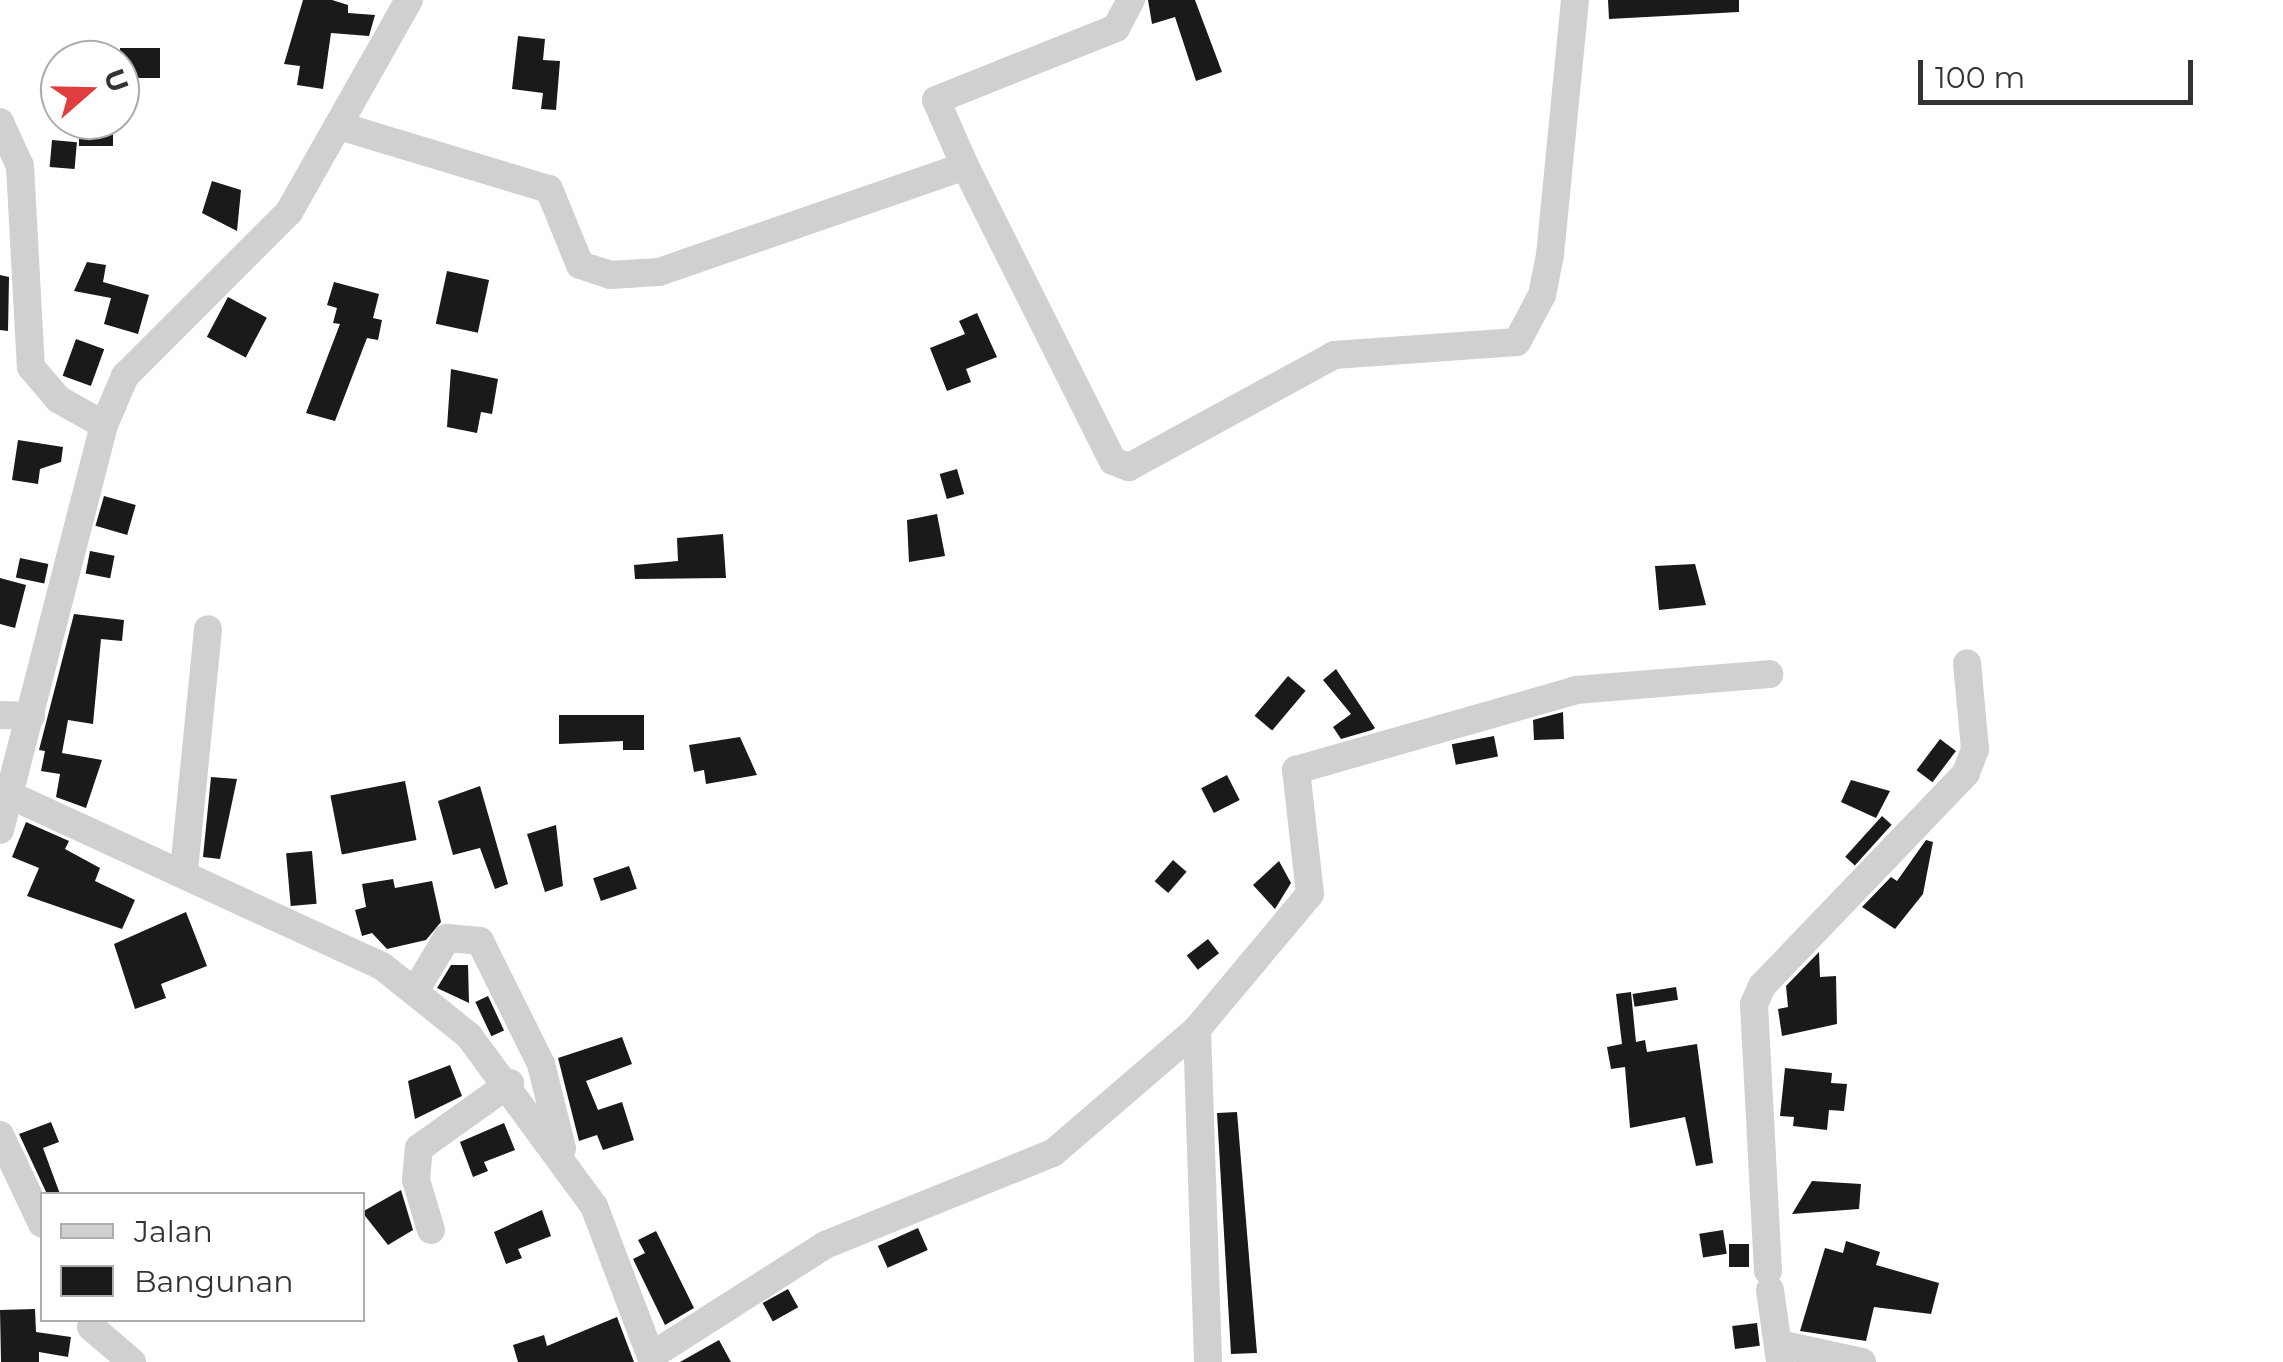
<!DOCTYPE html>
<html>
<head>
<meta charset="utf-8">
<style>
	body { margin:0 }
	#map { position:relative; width:2283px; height:1362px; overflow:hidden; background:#fff; font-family:Montserrat,sans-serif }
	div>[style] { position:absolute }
	.building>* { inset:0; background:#1a1a1a; transform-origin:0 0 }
	.minor>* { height:28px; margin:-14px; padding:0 14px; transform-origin:14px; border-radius:14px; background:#d0d0d0 }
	span { translate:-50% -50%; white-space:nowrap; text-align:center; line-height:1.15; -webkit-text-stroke:10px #fff; paint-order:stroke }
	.legend { position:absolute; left:40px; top:1192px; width:325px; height:130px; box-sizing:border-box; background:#fff; border:2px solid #adadad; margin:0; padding:12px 18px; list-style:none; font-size:30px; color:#333 }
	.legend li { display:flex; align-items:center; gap:20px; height:50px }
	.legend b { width:50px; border:2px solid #adadad }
	.north { position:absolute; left:40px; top:40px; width:100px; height:100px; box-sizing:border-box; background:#fff; border:2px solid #adadad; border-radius:50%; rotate:70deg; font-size:28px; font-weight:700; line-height:40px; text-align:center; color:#333 }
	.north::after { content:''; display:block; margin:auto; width:35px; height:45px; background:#e03e3e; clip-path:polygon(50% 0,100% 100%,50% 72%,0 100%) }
	.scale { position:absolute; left:1918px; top:60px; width:275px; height:45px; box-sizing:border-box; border:5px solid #333; border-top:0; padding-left:12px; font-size:30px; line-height:35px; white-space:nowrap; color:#333; -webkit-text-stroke:8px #fff; paint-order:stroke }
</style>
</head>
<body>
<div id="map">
	<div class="building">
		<i style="clip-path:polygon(303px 0,332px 0,348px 5px,348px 13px,375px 15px,369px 36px,331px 33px,323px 89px,297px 85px,300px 66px,284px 64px)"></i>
		<i style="clip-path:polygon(1148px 0,1195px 0,1222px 72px,1196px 81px,1175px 17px,1152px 24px)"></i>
		<i style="clip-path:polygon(1608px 0,1739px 0,1739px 12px,1609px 19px)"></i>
		<i style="clip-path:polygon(518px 36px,545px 39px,543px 60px,560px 61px,556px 110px,541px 109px,543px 93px,512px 89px)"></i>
		<i style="left:160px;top:48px;width:30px;height:40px;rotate:90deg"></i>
		<i style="left:79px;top:120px;width:34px;height:26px"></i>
		<i style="left:52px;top:140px;width:25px;height:27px;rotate:5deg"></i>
		<i style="clip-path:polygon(212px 181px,241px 190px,237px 231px,202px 213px)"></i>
		<i style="clip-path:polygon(87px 262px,106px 265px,103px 282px,149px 295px,138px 334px,104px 324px,111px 298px,74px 291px)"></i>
		<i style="left:447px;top:271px;width:43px;height:54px;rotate:12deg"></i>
		<i style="clip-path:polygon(0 275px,9px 277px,8px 331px,0 330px)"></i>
		<i style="clip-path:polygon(334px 282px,379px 294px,373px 318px,382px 320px,378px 340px,367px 338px,335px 421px,306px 413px,340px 324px,333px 323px,337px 308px,327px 305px)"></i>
		<i style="left:228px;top:297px;width:44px;height:45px;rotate:28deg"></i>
		<i style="clip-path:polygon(977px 313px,997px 357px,966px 369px,971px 382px,947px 391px,930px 348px,965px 334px,959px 321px)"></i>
		<i style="left:76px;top:339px;width:30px;height:39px;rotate:20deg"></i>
		<i style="clip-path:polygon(451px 369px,498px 379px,492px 414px,481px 412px,477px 433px,447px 427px)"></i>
		<i style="clip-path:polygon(18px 440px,63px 447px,61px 462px,40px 469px,38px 484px,12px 480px)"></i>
		<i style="left:957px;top:469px;width:26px;height:18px;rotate:74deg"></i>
		<i style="left:104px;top:496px;width:33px;height:31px;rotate:16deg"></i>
		<i style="clip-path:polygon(937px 514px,945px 556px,909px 562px,907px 520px)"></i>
		<i style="clip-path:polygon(723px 534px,726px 578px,635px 579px,634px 565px,678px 561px,677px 538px)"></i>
		<i style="left:90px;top:551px;width:25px;height:23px;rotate:11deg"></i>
		<i style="left:20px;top:558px;width:29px;height:20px;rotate:12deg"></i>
		<i style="clip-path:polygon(1695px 564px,1706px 605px,1659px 610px,1655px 566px)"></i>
		<i style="clip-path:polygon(0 578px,26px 585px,15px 628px,0 624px)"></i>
		<i style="clip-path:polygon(74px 614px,124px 620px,122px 641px,101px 639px,93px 724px,68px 720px,62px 753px,102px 760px,86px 808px,56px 797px,60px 774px,41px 771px,45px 751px,39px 750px)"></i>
		<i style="clip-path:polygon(1336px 669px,1375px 728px,1372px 730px,1341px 739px,1333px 727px,1351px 714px,1323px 680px)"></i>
		<i style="left:1288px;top:676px;width:23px;height:52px;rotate:40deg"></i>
		<i style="clip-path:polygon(1563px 712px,1564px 739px,1534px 740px,1533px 720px)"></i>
		<i style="clip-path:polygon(559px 715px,644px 715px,644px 750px,623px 750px,623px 741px,559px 744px)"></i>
		<i style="left:1494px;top:736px;width:21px;height:43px;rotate:79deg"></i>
		<i style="clip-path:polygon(740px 737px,757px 775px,706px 784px,704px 770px,694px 772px,689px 745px)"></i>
		<i style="left:1940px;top:739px;width:20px;height:39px;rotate:37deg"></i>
		<i style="left:1227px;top:775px;width:28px;height:29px;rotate:63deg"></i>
		<i style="clip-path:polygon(211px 777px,237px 779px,220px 859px,203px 857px)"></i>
		<i style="clip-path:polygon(1851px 780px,1890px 791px,1876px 818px,1841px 802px)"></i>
		<i style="left:405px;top:781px;width:60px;height:76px;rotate:79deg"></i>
		<i style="clip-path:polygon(480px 786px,508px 884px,495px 889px,480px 848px,453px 855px,438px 801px)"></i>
		<i style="left:1882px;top:816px;width:13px;height:55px;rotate:42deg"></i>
		<i style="clip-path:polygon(26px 822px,69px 841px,65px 849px,100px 868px,95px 881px,135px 900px,122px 929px,27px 896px,39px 868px,12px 857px)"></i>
		<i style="clip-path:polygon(556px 825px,563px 886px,545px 892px,527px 834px)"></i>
		<i style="clip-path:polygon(1926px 840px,1933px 842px,1923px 894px,1895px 929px,1862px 907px,1891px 877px,1897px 881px)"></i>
		<i style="left:312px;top:851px;width:53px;height:26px;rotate:85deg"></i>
		<i style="left:1173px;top:860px;width:18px;height:28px;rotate:41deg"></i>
		<i style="clip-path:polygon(1279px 861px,1291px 883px,1275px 909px,1253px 885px)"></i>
		<i style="left:629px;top:866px;width:24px;height:38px;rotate:71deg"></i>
		<i style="clip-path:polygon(393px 879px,395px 888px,432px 881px,441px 922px,426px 940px,387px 949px,372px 933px,362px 936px,355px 910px,366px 907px,362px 884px)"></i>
		<i style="clip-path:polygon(186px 912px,207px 966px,161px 984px,166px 998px,135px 1009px,114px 944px)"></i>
		<i style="left:1208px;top:939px;width:18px;height:27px;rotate:52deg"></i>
		<i style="clip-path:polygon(1819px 952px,1820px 977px,1836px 976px,1837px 1024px,1782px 1036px,1778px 1009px,1788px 1007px,1786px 986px)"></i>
		<i style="clip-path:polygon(451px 965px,468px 965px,469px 1003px,437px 988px)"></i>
		<i style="left:1676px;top:987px;width:13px;height:44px;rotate:81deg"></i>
		<i style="clip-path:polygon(1631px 992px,1636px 1042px,1645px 1040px,1647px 1052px,1697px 1044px,1713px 1163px,1696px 1166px,1685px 1117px,1630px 1128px,1625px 1067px,1611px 1069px,1607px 1047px,1622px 1044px,1616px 994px)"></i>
		<i style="left:488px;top:996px;width:38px;height:14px;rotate:65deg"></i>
		<i style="clip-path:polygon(622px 1037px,632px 1064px,586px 1081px,598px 1110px,622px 1102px,634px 1140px,603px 1150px,597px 1135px,579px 1141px,558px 1058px)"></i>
		<i style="clip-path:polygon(450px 1065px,462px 1096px,415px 1119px,408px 1081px)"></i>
		<i style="clip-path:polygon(1785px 1068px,1832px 1073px,1831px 1083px,1847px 1084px,1844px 1111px,1829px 1110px,1827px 1130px,1793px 1126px,1794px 1117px,1780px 1116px)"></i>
		<i style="clip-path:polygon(1237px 1112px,1257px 1353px,1231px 1354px,1217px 1113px)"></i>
		<i style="clip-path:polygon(51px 1122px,59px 1142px,43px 1148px,60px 1194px,47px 1194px,19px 1134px)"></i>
		<i style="clip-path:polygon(504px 1123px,515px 1150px,484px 1162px,488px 1171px,473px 1177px,460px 1142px)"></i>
		<i style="clip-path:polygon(1812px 1181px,1861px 1184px,1859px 1209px,1792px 1214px)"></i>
		<i style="clip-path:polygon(401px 1190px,413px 1230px,388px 1245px,362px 1212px)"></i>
		<i style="clip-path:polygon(542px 1210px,551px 1236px,518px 1249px,522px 1258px,506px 1264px,494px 1232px)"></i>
		<i style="left:918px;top:1228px;width:24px;height:44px;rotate:66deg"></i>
		<i style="left:1723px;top:1230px;width:24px;height:24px;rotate:81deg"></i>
		<i style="clip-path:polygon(656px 1231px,694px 1308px,665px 1325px,633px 1259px,645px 1253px,638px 1240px)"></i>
		<i style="clip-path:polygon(1846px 1241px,1880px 1252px,1876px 1265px,1939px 1283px,1931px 1314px,1874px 1307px,1866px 1341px,1800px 1331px,1825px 1248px,1843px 1253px)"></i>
		<i style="left:1729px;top:1244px;width:20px;height:23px"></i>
		<i style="left:788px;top:1289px;width:21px;height:29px;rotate:61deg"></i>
		<i style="clip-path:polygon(35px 1309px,36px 1332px,71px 1337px,68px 1357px,39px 1352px,39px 1362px,1px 1362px,0 1310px)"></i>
		<i style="clip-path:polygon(617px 1317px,634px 1362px,518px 1362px,513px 1345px,544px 1335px,547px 1346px)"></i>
		<i style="left:1757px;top:1323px;width:23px;height:25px;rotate:83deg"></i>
		<i style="clip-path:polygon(719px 1340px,731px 1362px,680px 1362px)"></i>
	</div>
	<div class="minor">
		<i style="left:0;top:122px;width:48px;rotate:65.6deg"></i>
		<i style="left:20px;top:166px;width:201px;rotate:86.9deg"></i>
		<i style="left:31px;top:367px;width:42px;rotate:49.8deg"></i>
		<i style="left:58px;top:399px;width:53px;rotate:29.5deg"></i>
		<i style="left:343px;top:127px;width:215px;rotate:16.8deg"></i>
		<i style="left:549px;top:189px;width:82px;rotate:67.8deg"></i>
		<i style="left:580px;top:265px;width:32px;rotate:18deg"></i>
		<i style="left:610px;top:275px;width:49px;rotate:-3.5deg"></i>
		<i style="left:659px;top:272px;width:324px;rotate:-19.1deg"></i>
		<i style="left:965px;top:166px;width:72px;rotate:-113.7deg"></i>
		<i style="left:936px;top:100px;width:194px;rotate:-21.8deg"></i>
		<i style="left:1116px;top:28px;width:32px;rotate:-62deg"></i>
		<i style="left:965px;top:166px;width:330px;rotate:63.4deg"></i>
		<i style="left:1113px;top:461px;width:17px;rotate:21deg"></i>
		<i style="left:1129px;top:467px;width:234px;rotate:-28.6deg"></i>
		<i style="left:1334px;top:355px;width:183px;rotate:-4.1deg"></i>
		<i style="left:1517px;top:342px;width:53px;rotate:-62deg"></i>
		<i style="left:1542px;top:295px;width:41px;rotate:-78.7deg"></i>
		<i style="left:1550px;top:255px;width:256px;rotate:-84.4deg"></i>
		<i style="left:0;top:715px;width:31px;rotate:2deg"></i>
		<i style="left:12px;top:796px;width:407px;rotate:24.7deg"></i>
		<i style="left:382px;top:966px;width:112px;rotate:38.8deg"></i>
		<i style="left:469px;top:1036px;width:211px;rotate:53.7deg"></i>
		<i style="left:594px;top:1206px;width:167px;rotate:69.3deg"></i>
		<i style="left:0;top:830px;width:418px;rotate:-75.6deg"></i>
		<i style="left:104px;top:425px;width:53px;rotate:-66.8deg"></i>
		<i style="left:125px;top:376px;width:232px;rotate:-45deg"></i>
		<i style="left:289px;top:212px;width:244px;rotate:-60.5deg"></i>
		<i style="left:184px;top:870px;width:242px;rotate:-84.3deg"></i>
		<i style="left:415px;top:991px;width:62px;rotate:-58.9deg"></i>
		<i style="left:447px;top:938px;width:33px;rotate:5deg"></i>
		<i style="left:480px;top:941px;width:137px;rotate:63.6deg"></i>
		<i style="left:541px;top:1064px;width:87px;rotate:76deg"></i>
		<i style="left:1197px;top:1029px;width:333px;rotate:88.1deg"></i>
		<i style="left:0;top:1135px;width:98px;rotate:64.7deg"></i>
		<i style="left:431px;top:1230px;width:52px;rotate:-106.7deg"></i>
		<i style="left:416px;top:1180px;width:32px;rotate:-85deg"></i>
		<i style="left:419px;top:1148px;width:112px;rotate:-35.5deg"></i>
		<i style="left:1768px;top:1271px;width:267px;rotate:-93deg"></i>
		<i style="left:1754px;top:1004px;width:20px;rotate:-66deg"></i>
		<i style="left:1762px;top:986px;width:295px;rotate:-46.2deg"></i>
		<i style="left:1966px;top:773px;width:26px;rotate:-69deg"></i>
		<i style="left:1975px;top:749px;width:86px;rotate:-95.3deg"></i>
		<i style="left:1770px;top:1290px;width:72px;rotate:82deg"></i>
		<i style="left:91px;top:1327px;width:54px;rotate:40.5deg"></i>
		<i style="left:1779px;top:1344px;width:85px;rotate:12.2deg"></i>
		<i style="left:651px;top:1356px;width:206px;rotate:-32.5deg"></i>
		<i style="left:825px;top:1245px;width:246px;rotate:-22deg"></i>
		<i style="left:1053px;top:1153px;width:190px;rotate:-40.7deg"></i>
		<i style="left:1197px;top:1029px;width:176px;rotate:-50.1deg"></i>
		<i style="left:1310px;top:894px;width:125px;rotate:-96.4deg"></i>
		<i style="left:1296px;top:770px;width:291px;rotate:-15.9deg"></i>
		<i style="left:1576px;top:690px;width:194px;rotate:-4.7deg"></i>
	</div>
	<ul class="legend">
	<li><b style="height:12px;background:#d0d0d0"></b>Jalan</li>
	<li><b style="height:28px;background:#1a1a1a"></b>Bangunan</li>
	</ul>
	<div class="north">U</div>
	<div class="scale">100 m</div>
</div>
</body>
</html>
